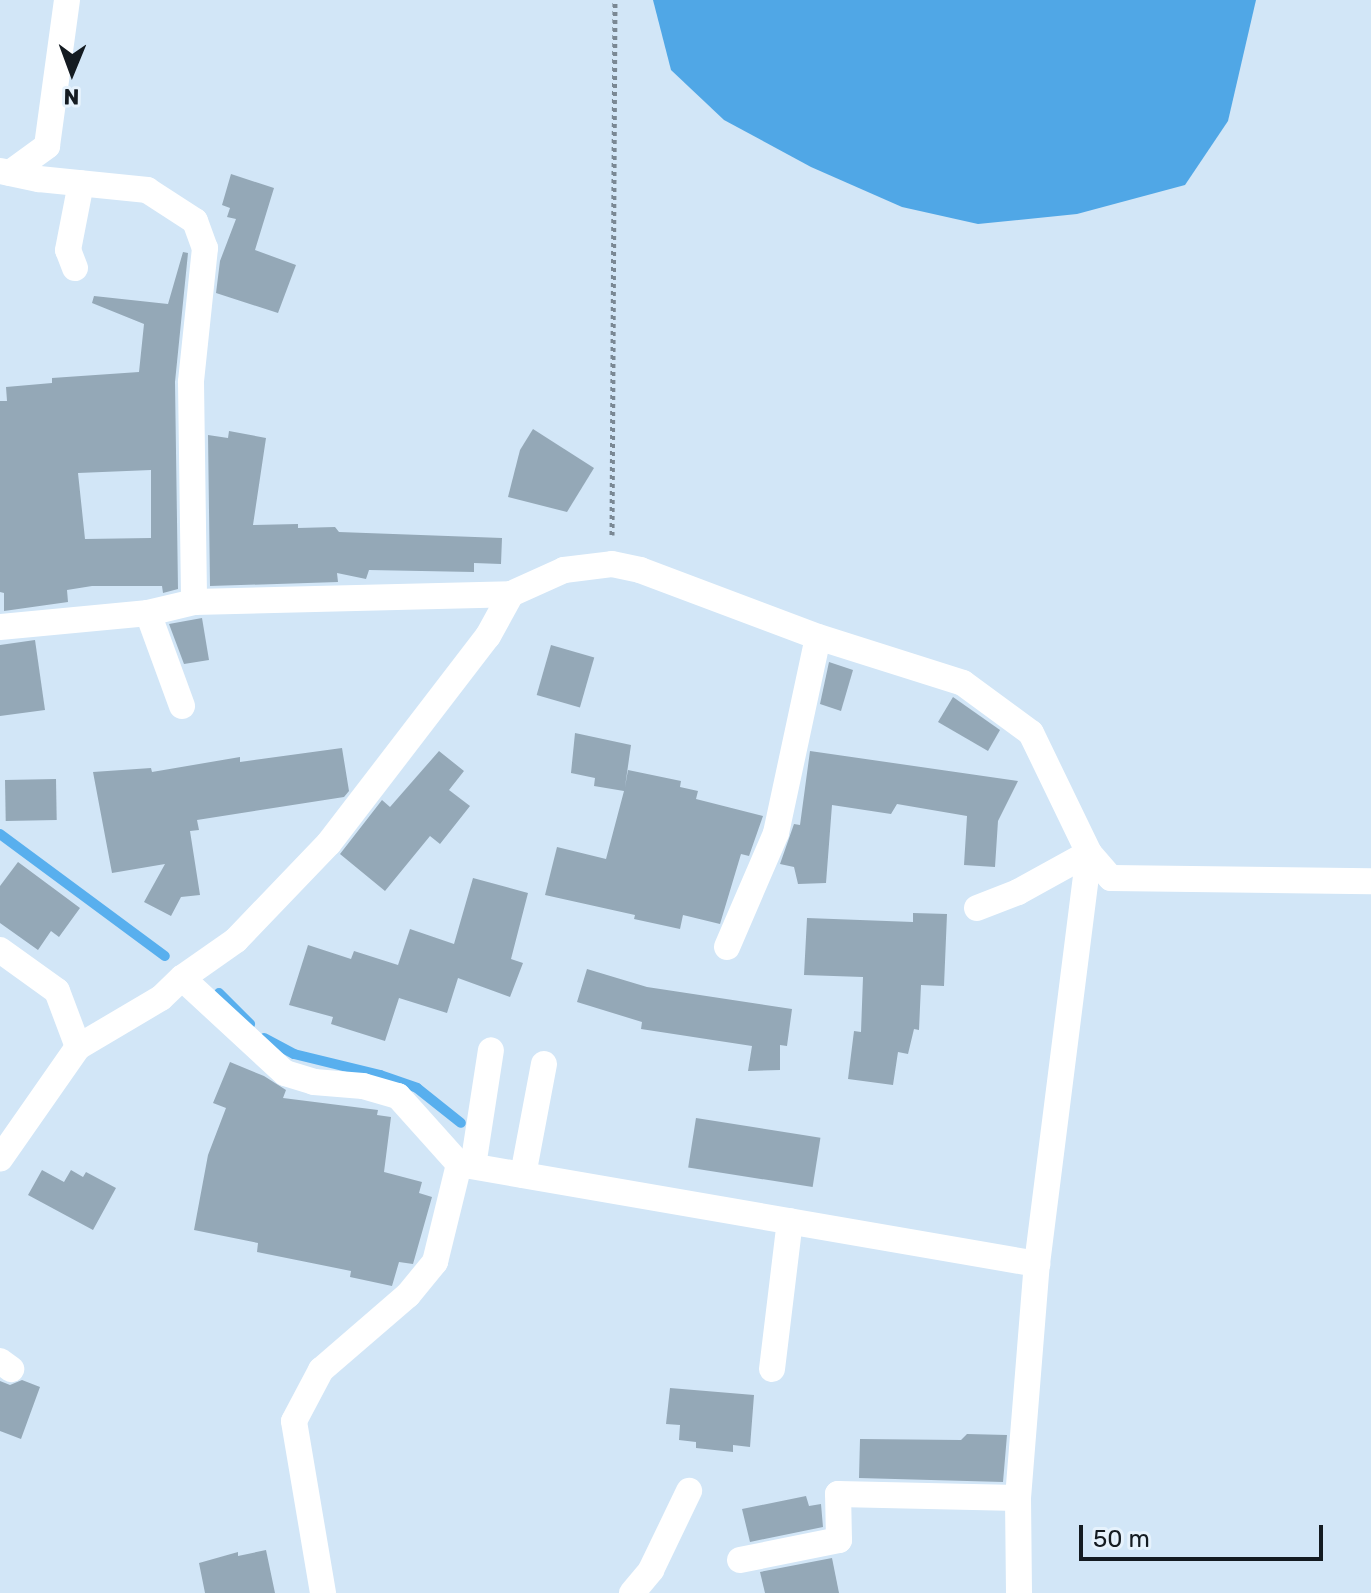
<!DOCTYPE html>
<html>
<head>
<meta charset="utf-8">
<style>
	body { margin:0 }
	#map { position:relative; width:1371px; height:1593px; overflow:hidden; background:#d2e6f7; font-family:Rubik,sans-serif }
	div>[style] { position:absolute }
	.forest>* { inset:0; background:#50a7e6 }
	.stream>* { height:10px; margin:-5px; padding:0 5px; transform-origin:5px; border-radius:5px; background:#58afee }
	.building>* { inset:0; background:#94a8b7; transform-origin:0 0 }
	.path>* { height:5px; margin-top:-2.5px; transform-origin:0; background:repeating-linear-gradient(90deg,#7a8894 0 4px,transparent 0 8px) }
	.minor>* { height:26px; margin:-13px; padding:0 13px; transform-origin:13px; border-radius:13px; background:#fff }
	span { translate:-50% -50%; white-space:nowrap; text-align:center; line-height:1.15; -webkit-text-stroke:7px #e6f2fc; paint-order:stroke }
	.north { position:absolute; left:32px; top:32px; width:80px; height:80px; -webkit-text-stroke:6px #e6f2fc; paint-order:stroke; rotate:181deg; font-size:22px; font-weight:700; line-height:32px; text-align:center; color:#141b21 }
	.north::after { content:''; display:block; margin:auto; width:28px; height:36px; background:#141b21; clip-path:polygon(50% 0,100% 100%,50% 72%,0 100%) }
	.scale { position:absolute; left:1079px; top:1525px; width:244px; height:36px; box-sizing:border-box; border:4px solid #141b21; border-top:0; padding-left:10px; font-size:24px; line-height:28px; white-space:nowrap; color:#141b21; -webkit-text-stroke:6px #e6f2fc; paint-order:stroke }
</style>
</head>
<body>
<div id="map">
	<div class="forest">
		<i style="clip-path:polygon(653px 0,1256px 0,1228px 121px,1185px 185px,1077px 214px,978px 224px,902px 207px,811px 167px,724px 120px,671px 70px)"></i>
	</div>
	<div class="stream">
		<i style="left:0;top:834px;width:205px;rotate:36.5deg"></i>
		<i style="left:219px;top:993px;width:44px;rotate:45deg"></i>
		<i style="left:264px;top:1038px;width:34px;rotate:28deg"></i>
		<i style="left:294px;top:1054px;width:89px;rotate:13.7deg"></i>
		<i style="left:380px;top:1075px;width:39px;rotate:19deg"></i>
		<i style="left:417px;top:1088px;width:56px;rotate:38.5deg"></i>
	</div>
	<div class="building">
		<i style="clip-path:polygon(231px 174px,274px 188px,255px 250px,296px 265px,278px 313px,216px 293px,220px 261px,236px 219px,227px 217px,230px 208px,222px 205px)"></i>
		<i style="clip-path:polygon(evenodd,183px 252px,188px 253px,175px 382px,178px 589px,163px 593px,162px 586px,92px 586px,67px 590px,68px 602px,4px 611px,4px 593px,0 592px,0 401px,7px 401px,6px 387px,52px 383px,52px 378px,139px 372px,144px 324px,92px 303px,94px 296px,168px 304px,183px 252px,151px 470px,151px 538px,85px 539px,78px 473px,151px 470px)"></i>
		<i style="clip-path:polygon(533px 429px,594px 468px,567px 512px,508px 497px,520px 450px)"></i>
		<i style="clip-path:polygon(229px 431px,266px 438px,253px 525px,298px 524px,298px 528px,335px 527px,339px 532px,502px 538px,501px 564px,474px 563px,474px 572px,369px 570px,366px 579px,337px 573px,338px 582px,210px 586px,208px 435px,228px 438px)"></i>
		<i style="clip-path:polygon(202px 618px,209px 660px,184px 664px,169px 624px)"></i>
		<i style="clip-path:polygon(35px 640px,45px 710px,0 716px,0 645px)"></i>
		<i style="left:551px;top:645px;width:45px;height:52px;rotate:16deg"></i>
		<i style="clip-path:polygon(829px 662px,853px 670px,841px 711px,820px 704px)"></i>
		<i style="clip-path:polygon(953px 697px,1000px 730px,988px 751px,938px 722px)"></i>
		<i style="clip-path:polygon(575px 733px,631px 745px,625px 787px,628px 770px,681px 781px,680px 787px,698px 791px,696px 799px,763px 816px,749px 856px,741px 854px,720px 924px,683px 915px,680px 929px,634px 919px,635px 915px,545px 895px,557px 847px,606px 859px,624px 791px,594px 786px,595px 778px,571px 773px)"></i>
		<i style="clip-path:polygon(342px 748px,349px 791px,344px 797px,197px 820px,199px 830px,190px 831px,200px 895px,181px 897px,171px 916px,144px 902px,165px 864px,112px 873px,93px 772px,151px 768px,152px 772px,240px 757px,240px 762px)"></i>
		<i style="clip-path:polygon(439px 751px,464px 771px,449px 790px,470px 806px,440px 844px,430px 836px,385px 891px,340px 854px,382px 800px,390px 807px)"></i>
		<i style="clip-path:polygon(810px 751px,1018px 781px,998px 821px,995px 867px,964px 865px,967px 816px,897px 804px,891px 814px,832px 805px,826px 883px,798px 884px,794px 867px,780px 864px,794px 824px,800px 825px)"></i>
		<i style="left:56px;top:779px;width:41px;height:51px;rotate:89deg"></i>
		<i style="clip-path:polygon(18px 862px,80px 908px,59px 937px,51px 931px,38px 950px,0 923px,0 886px)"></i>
		<i style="clip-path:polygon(473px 878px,528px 893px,511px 959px,523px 963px,510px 997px,458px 978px,447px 1013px,399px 998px,385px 1041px,331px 1024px,333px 1017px,289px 1005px,308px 945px,351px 959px,354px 951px,398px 965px,410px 929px,454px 944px)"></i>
		<i style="clip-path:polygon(913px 913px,947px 914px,944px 986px,921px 985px,919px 1030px,914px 1029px,908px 1054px,898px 1052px,893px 1085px,848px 1079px,854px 1031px,861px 1032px,863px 977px,804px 975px,807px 918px,913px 922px)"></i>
		<i style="clip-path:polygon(587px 969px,647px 987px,792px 1009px,787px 1046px,780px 1045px,780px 1070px,748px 1071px,752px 1046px,641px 1029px,642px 1022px,577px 1002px)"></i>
		<i style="clip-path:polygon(230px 1062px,264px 1076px,286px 1090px,283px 1098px,378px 1110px,377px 1115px,391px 1117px,384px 1172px,422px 1182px,419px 1193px,432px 1197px,413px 1264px,399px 1262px,392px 1286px,350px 1277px,351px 1271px,257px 1252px,258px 1243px,194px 1230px,208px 1155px,226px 1108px,213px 1103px)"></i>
		<i style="left:696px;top:1118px;width:126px;height:50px;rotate:9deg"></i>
		<i style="clip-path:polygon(42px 1170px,64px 1182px,71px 1170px,83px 1177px,86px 1172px,116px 1188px,93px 1230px,28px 1195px)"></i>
		<i style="clip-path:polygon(22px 1380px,40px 1387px,21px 1439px,0 1431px,0 1381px,10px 1385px)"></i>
		<i style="clip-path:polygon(670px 1388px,754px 1395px,750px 1447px,733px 1445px,733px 1452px,696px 1448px,696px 1442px,679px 1440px,680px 1425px,666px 1424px)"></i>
		<i style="clip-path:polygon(967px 1434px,1007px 1435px,1003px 1482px,859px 1478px,860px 1439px,961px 1440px)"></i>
		<i style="clip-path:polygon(806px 1496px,809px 1506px,821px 1504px,823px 1527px,750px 1542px,742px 1509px)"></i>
		<i style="clip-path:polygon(266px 1550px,275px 1593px,205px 1593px,199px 1563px,238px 1552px,238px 1556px)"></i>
		<i style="clip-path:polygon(832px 1558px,839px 1593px,765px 1593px,760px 1572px)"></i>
	</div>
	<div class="path">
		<i style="left:612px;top:535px;width:535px;rotate:-89.68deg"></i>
	</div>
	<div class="minor">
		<i style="left:0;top:171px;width:40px;rotate:12deg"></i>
		<i style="left:39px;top:179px;width:109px;rotate:5.8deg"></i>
		<i style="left:147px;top:190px;width:57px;rotate:32.9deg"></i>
		<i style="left:195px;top:221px;width:29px;rotate:70deg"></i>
		<i style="left:205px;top:248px;width:135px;rotate:96deg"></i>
		<i style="left:191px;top:382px;width:220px;rotate:89.2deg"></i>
		<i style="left:10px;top:173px;width:46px;rotate:-36.1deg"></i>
		<i style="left:47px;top:146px;width:147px;rotate:-82.2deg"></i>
		<i style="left:75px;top:268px;width:19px;rotate:-111deg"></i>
		<i style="left:68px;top:250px;width:68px;rotate:-79deg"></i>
		<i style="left:148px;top:613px;width:99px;rotate:69.9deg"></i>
		<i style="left:0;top:627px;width:149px;rotate:-5.4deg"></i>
		<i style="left:148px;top:613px;width:47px;rotate:-13.4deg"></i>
		<i style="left:194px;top:602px;width:317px;rotate:-1.4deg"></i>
		<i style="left:511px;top:594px;width:58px;rotate:-24.4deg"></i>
		<i style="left:564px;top:570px;width:48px;rotate:-7.1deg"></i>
		<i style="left:612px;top:564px;width:29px;rotate:12deg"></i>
		<i style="left:640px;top:570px;width:190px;rotate:20.6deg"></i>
		<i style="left:818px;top:637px;width:152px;rotate:17.6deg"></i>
		<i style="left:963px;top:683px;width:84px;rotate:36.3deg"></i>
		<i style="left:1031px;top:733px;width:133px;rotate:64.2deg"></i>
		<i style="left:1089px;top:853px;width:33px;rotate:49deg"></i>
		<i style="left:1111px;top:878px;width:260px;rotate:0.7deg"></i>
		<i style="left:977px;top:908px;width:44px;rotate:-21.3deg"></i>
		<i style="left:1018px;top:892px;width:81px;rotate:-28.8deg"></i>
		<i style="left:727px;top:947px;width:124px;rotate:-66.7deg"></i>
		<i style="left:776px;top:833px;width:200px;rotate:-77.9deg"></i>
		<i style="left:0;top:950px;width:70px;rotate:35.7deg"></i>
		<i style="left:57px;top:991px;width:60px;rotate:69.4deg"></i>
		<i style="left:78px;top:1047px;width:136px;rotate:124.9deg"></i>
		<i style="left:182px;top:978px;width:140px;rotate:42.7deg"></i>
		<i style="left:285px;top:1073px;width:30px;rotate:17deg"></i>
		<i style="left:314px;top:1082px;width:49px;rotate:4.7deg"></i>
		<i style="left:363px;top:1086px;width:36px;rotate:16deg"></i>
		<i style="left:398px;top:1096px;width:91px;rotate:48.1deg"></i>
		<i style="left:78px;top:1047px;width:96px;rotate:-30.6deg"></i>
		<i style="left:161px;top:998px;width:29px;rotate:-44deg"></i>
		<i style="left:182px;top:978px;width:66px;rotate:-35.1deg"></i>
		<i style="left:236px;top:940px;width:134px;rotate:-46.2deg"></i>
		<i style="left:329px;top:843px;width:261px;rotate:-52.5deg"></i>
		<i style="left:488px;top:636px;width:48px;rotate:-61.3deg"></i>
		<i style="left:473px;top:1166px;width:117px;rotate:-81.2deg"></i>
		<i style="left:523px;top:1175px;width:113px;rotate:-79.3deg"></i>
		<i style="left:0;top:1361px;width:14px;rotate:36deg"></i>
		<i style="left:772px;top:1369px;width:149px;rotate:-83.1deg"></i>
		<i style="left:740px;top:1560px;width:101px;rotate:-11.4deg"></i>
		<i style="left:839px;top:1540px;width:46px;rotate:-91.2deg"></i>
		<i style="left:838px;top:1494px;width:180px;rotate:1.3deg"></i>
		<i style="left:323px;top:1593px;width:174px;rotate:-99.6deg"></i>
		<i style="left:294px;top:1421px;width:58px;rotate:-62.1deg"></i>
		<i style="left:321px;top:1370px;width:115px;rotate:-40.8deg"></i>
		<i style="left:408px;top:1295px;width:43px;rotate:-50.7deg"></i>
		<i style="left:435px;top:1262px;width:101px;rotate:-76.2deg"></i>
		<i style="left:459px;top:1164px;width:587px;rotate:9.82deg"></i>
		<i style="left:632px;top:1593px;width:30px;rotate:-50deg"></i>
		<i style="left:651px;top:1570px;width:88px;rotate:-64.3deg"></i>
		<i style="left:1019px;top:1593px;width:95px;rotate:-90.6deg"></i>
		<i style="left:1018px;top:1498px;width:235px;rotate:-85.4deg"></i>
		<i style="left:1037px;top:1264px;width:414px;rotate:-82.8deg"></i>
	</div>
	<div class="north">N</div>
	<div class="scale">50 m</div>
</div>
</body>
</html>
